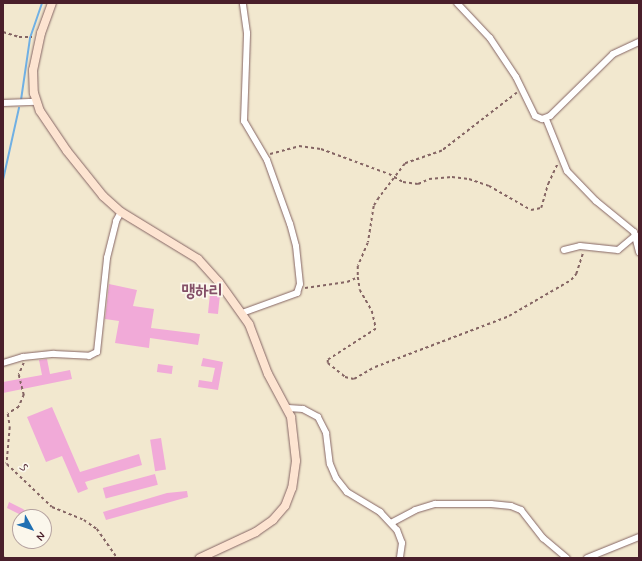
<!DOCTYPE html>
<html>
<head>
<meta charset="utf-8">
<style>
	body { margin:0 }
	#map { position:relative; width:642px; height:561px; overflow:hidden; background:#f2e8cf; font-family:Mynerve,"Poor Story",sans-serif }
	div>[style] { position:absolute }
	.stream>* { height:2px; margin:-1px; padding:0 1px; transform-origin:1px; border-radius:1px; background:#70b0e4 }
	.building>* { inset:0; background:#f1aad8; transform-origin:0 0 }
	.path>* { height:1.5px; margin-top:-0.75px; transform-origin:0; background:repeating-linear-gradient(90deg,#856564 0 3px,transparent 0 6px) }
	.roads { filter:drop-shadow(0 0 1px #856564) drop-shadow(0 0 1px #856564) }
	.street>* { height:6px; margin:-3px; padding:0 3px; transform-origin:3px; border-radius:3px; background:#fff }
	.secondary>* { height:8px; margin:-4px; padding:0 4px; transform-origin:4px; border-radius:4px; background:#fde4d1 }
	span { translate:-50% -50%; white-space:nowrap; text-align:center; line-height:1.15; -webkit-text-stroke:3.5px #fbf7ec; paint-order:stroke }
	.street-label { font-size:15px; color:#4a1f2b }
	.quarter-label { font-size:17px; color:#845068; font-weight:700 }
	.frame { position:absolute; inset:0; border:4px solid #4a1f2b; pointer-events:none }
	.north { position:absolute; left:12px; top:509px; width:40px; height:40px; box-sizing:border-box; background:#fbf7ec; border:1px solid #b4a19f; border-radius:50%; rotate:130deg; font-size:11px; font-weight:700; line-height:16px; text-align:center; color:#4a1f2b }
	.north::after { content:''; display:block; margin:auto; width:14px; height:18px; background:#1f6fb2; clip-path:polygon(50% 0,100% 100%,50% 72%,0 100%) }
</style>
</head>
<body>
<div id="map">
	<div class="stream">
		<i style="left:21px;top:100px;width:63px;rotate:-81.7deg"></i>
		<i style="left:30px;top:38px;width:37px;rotate:-71deg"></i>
		<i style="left:3px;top:180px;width:74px;rotate:-77.5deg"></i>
	</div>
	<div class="building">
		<i style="clip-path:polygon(109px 284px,137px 290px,133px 306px,154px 309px,151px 328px,200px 334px,198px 345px,150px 338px,149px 348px,115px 343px,119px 321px,105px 319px)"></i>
		<i style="left:210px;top:294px;width:10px;height:19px;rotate:6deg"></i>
		<i style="clip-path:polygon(203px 358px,223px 362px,218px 390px,198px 387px,199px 380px,212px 382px,215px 368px,201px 366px)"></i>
		<i style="clip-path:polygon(47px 359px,50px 374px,70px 370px,72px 379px,3px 393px,3px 382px,42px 375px,39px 360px)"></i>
		<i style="left:158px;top:364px;width:15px;height:8px;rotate:8deg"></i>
		<i style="clip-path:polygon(52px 407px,80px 472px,139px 454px,142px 465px,85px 482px,88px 489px,78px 493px,62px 456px,46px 462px,27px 417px)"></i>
		<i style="left:161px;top:438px;width:32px;height:11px;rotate:81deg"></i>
		<i style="left:155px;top:474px;width:11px;height:54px;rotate:75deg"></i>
		<i style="clip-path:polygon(187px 491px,188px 497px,106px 520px,103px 512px,167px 493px)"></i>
		<i style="clip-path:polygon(9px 502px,23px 509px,28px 513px,25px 517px,7px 508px)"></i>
	</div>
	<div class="path">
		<i style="left:3px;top:32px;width:17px;rotate:17deg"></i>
		<i style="left:19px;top:37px;width:13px"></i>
		<i style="left:517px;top:93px;width:95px;rotate:142.3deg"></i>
		<i style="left:442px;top:151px;width:39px;rotate:161deg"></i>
		<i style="left:405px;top:164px;width:43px;rotate:127.4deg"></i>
		<i style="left:379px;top:198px;width:9px;rotate:122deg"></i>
		<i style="left:374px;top:206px;width:37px;rotate:99deg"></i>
		<i style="left:368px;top:243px;width:25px;rotate:113deg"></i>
		<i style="left:358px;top:266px;width:11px;rotate:90deg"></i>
		<i style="left:358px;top:277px;width:13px;rotate:81deg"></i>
		<i style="left:360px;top:290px;width:24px;rotate:60deg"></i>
		<i style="left:372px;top:311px;width:18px;rotate:77deg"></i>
		<i style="left:376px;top:329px;width:57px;rotate:147.1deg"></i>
		<i style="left:328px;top:360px;width:3px;rotate:90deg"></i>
		<i style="left:328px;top:363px;width:22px;rotate:39deg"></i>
		<i style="left:345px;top:377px;width:9px;rotate:13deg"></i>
		<i style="left:354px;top:379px;width:24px;rotate:-30deg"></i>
		<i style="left:375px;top:367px;width:143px;rotate:-20.8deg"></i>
		<i style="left:509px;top:316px;width:72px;rotate:-30.1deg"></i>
		<i style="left:571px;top:280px;width:8px;rotate:-50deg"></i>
		<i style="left:576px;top:274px;width:22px;rotate:-72deg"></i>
		<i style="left:270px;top:154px;width:30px;rotate:-15deg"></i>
		<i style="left:299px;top:146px;width:22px;rotate:8deg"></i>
		<i style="left:321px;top:149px;width:72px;rotate:20.2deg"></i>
		<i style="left:389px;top:174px;width:16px;rotate:30deg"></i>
		<i style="left:403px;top:182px;width:15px;rotate:8deg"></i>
		<i style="left:418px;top:184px;width:12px;rotate:-24deg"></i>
		<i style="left:429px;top:179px;width:23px;rotate:-5deg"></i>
		<i style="left:452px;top:177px;width:17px;rotate:7deg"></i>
		<i style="left:469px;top:179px;width:21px;rotate:19deg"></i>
		<i style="left:489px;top:186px;width:48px;rotate:29.7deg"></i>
		<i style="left:531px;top:210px;width:10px;rotate:-11deg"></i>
		<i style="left:541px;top:208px;width:25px;rotate:-74deg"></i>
		<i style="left:548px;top:184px;width:23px;rotate:-65deg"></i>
		<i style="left:305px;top:288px;width:42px;rotate:-8.1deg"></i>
		<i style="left:347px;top:282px;width:12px;rotate:-24deg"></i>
		<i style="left:24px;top:363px;width:13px;rotate:113deg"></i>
		<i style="left:19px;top:375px;width:21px;rotate:76deg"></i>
		<i style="left:24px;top:395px;width:13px;rotate:113deg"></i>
		<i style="left:19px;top:407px;width:13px;rotate:148deg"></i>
		<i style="left:8px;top:414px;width:13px;rotate:81deg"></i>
		<i style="left:10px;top:427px;width:37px;rotate:95deg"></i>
		<i style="left:7px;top:464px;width:62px;rotate:43.7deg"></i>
		<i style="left:52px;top:507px;width:35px;rotate:22deg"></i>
		<i style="left:84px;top:520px;width:16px;rotate:35deg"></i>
		<i style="left:97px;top:529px;width:35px;rotate:55deg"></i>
		<i style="left:3px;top:557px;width:2px;rotate:27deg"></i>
	</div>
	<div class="roads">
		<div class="street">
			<i style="left:457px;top:3px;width:48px;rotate:46.7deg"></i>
			<i style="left:490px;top:38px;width:47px;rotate:56.3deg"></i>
			<i style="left:516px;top:77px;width:43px;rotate:64deg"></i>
			<i style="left:535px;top:116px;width:8px;rotate:23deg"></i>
			<i style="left:542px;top:119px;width:9px;rotate:-21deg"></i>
			<i style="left:550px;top:116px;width:88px;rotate:-44.5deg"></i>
			<i style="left:613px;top:54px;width:29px;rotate:-25deg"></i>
			<i style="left:3px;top:103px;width:33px;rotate:-2deg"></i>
			<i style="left:546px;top:119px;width:56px;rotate:68deg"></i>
			<i style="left:567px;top:171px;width:42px;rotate:46deg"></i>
			<i style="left:596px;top:201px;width:49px;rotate:39.2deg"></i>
			<i style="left:634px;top:232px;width:21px;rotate:76deg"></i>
			<i style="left:564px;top:250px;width:16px;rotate:-14deg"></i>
			<i style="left:580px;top:246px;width:38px;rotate:6deg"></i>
			<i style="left:618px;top:250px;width:23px;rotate:-40deg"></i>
			<i style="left:242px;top:313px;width:59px;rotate:-20deg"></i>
			<i style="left:297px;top:293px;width:9px;rotate:-72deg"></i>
			<i style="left:300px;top:284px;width:38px;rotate:-96deg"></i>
			<i style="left:296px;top:246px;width:23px;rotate:-105deg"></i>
			<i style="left:290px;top:224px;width:68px;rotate:-109.8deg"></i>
			<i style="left:267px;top:160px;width:45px;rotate:-120.5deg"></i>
			<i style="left:244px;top:121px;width:88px;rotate:-88deg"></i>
			<i style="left:247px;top:33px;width:30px;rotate:-98deg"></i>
			<i style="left:3px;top:363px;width:21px;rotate:-17deg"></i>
			<i style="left:23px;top:357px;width:31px;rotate:-6deg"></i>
			<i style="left:54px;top:354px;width:35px;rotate:3deg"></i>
			<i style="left:89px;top:356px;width:9px;rotate:-27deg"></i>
			<i style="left:97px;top:352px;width:95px;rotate:-83.9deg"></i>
			<i style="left:107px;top:258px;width:38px;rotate:-76deg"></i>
			<i style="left:116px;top:221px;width:10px;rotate:-61deg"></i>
			<i style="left:288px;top:408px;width:15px;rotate:4deg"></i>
			<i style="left:303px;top:409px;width:17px;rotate:28deg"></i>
			<i style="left:318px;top:417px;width:18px;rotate:63deg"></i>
			<i style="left:326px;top:433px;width:31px;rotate:83deg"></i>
			<i style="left:330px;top:464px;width:15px;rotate:67deg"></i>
			<i style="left:336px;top:478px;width:18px;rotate:52deg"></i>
			<i style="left:347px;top:492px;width:39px;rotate:31deg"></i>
			<i style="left:380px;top:512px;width:25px;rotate:47deg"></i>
			<i style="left:397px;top:530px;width:14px;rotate:69deg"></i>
			<i style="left:402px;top:543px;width:15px;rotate:98deg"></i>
			<i style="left:391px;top:523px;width:27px;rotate:-28deg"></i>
			<i style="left:415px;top:510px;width:21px;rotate:-17deg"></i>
			<i style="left:435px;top:504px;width:56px"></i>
			<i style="left:491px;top:504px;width:20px;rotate:6deg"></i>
			<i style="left:511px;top:506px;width:11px;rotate:22deg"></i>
			<i style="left:521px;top:510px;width:36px;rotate:52deg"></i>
			<i style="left:543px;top:538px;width:31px;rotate:40deg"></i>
			<i style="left:587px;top:558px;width:56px;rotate:-22deg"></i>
		</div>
		<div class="secondary">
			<i style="left:52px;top:3px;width:32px;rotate:110deg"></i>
			<i style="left:41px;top:33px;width:38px;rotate:102deg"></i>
			<i style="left:33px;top:70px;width:23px;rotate:88deg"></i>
			<i style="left:34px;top:93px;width:19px;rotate:72deg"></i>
			<i style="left:40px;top:111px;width:48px;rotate:56deg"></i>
			<i style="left:67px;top:151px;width:58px;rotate:51.3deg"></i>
			<i style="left:103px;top:196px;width:24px;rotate:42deg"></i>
			<i style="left:121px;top:212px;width:90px;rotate:31.4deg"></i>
			<i style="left:198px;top:259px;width:31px;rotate:48deg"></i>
			<i style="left:219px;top:282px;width:52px;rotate:54.5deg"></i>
			<i style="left:249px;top:324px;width:53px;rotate:69.2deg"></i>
			<i style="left:268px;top:374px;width:49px;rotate:61.9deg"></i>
			<i style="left:291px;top:417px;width:44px;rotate:83.5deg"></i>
			<i style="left:296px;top:461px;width:27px;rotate:98deg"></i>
			<i style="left:292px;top:488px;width:19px;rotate:111deg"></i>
			<i style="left:285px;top:506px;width:18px;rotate:131deg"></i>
			<i style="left:273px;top:520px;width:21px;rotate:145deg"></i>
			<i style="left:256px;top:532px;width:62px;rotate:155.1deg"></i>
		</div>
	</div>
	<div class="street-label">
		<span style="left:24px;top:467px;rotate:40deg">s</span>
	</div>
	<div class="quarter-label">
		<span style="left:202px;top:292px">맹하리</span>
	</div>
	<div class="frame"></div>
	<div class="north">N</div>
</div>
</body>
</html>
